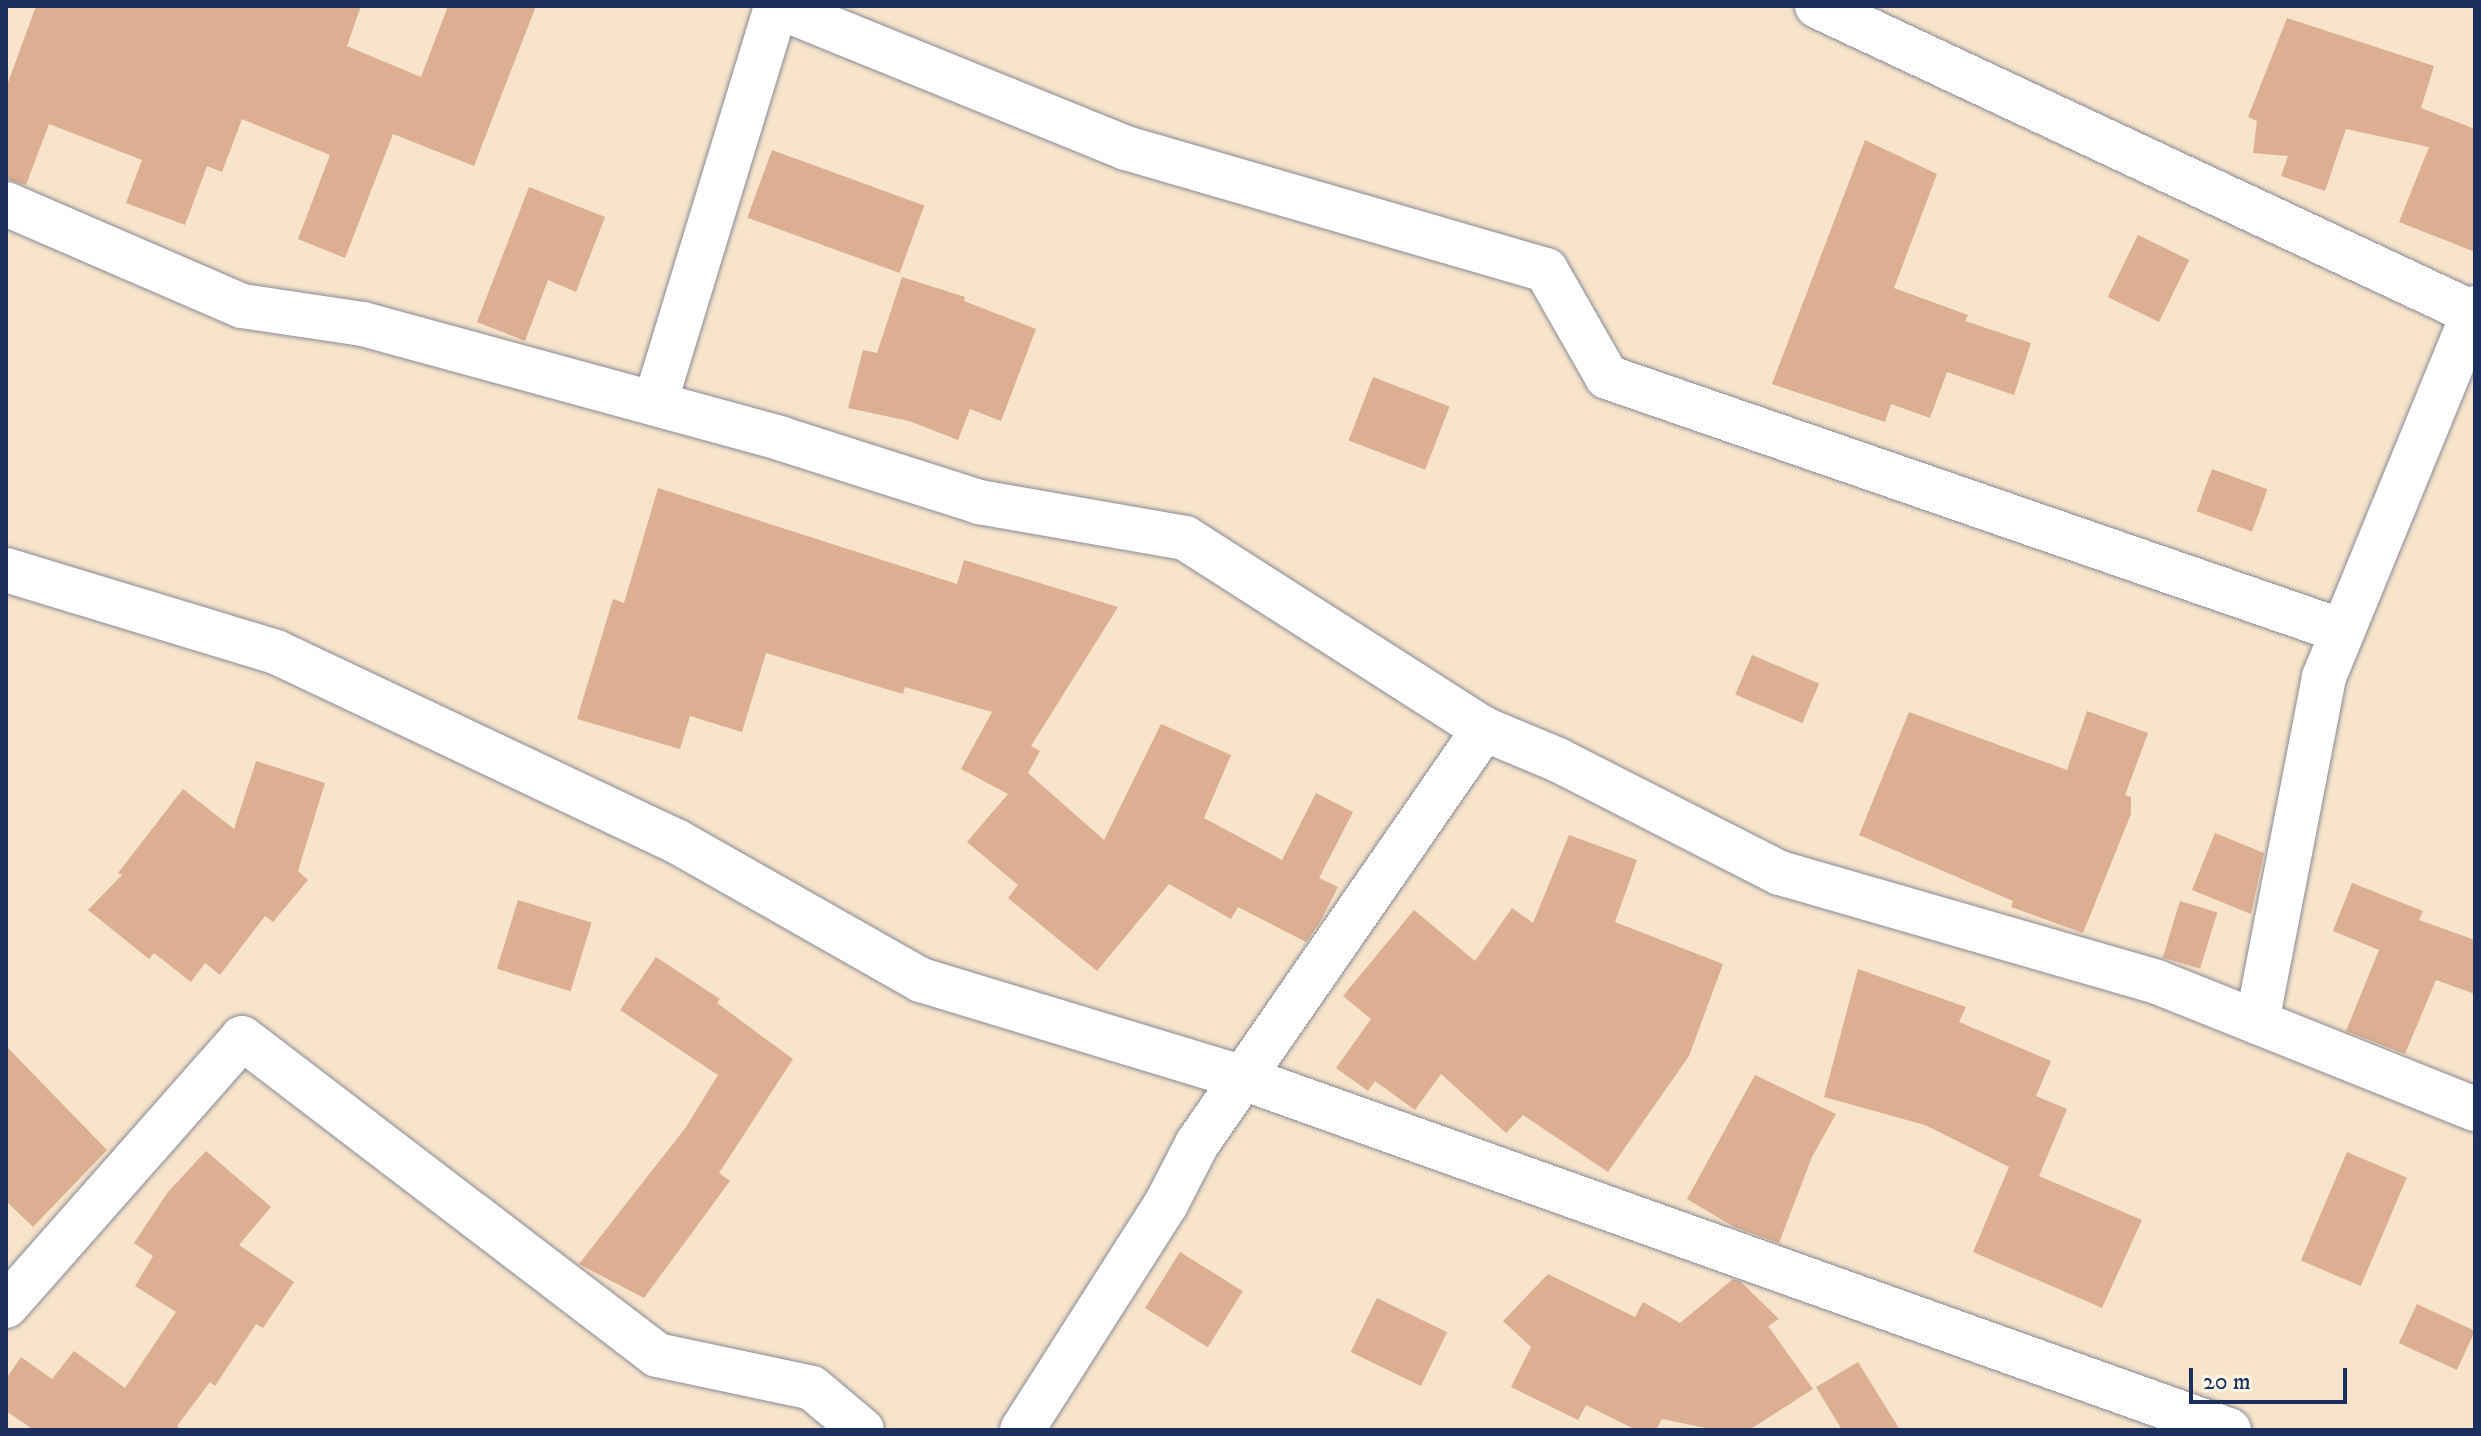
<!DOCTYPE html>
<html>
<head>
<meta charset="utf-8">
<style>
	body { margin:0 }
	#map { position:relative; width:2481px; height:1436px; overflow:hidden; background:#f7e4cb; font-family:"IM FELL DW Pica",serif }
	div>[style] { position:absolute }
	.building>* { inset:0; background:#dcae92; transform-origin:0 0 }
	.roads { filter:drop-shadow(0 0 2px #898a94) drop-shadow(0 0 2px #898a94) }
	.minor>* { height:44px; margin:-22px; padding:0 22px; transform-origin:22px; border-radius:22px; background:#fff }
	span { translate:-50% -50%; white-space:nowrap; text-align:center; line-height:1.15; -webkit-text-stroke:8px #fcf5e5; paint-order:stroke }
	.frame { position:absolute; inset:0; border:8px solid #1b2f5e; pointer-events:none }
	.scale { position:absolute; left:2189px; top:1368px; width:158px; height:36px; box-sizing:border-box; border:4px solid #1b2f5e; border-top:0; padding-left:10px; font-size:24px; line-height:28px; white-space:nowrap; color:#1b2f5e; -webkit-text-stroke:6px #fcf5e5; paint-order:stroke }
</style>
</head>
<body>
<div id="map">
	<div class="building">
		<i style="clip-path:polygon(36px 6px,361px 6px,347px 46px,421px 77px,448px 6px,536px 6px,474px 166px,393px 134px,345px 258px,298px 239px,330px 155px,242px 119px,222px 172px,207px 166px,185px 225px,126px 203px,142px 160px,49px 124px,26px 185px,6px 179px,6px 88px)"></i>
		<i style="clip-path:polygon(2287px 18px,2434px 66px,2421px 108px,2475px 129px,2475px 252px,2399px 222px,2429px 147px,2346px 129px,2325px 191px,2281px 176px,2288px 156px,2253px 153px,2257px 121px,2248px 117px)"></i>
		<i style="clip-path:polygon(1865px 140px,1937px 174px,1894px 288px,1968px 315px,1965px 321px,2031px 343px,2014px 395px,1947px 372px,1930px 418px,1891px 404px,1885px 422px,1772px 384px)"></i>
		<i style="left:772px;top:150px;width:162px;height:72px;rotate:20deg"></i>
		<i style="clip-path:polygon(529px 187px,605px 217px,576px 292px,548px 280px,525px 341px,477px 322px)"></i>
		<i style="left:2138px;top:235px;width:57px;height:69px;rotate:26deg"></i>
		<i style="clip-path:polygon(902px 277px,965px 297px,964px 301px,1036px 329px,1001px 421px,970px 409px,958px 440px,909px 421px,848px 408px,863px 350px,877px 353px)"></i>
		<i style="left:1373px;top:377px;width:82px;height:68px;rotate:21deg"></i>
		<i style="left:2212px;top:469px;width:59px;height:45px;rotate:20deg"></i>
		<i style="clip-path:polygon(658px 488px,957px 584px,964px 560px,1118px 607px,1031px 746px,1040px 751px,1028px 773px,1104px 840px,1161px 724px,1231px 755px,1204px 818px,1282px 860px,1316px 793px,1353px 812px,1319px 878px,1338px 887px,1320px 922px,1306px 942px,1238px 907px,1231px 919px,1169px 884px,1097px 971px,1008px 898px,1018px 885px,967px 842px,1008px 794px,961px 769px,992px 712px,905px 687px,903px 694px,766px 653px,742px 732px,690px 716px,680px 749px,577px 719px,613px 599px,624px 603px)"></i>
		<i style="left:1752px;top:655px;width:73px;height:43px;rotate:23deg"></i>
		<i style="clip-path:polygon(2087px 711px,2148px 733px,2125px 795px,2131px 797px,2131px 814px,2083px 933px,2011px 907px,2013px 901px,1859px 835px,1909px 712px,2067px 770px)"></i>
		<i style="clip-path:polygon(256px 761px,325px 783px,298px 871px,308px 880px,273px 922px,265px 916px,220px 975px,205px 963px,191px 982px,154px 953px,149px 959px,88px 910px,122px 875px,118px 873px,183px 789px,234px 829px)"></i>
		<i style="clip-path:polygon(2215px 833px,2264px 853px,2251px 914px,2192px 890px)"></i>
		<i style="clip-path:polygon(1569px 835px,1637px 860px,1615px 922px,1723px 964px,1689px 1056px,1608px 1172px,1523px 1115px,1506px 1133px,1441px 1074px,1415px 1110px,1375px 1081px,1368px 1091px,1336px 1068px,1371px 1019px,1343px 996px,1414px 910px,1475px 961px,1512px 908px,1533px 923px)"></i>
		<i style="clip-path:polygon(2352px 883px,2423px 911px,2419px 920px,2475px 940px,2475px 994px,2436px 980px,2405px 1054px,2346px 1031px,2379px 950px,2333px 931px)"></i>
		<i style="left:518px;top:900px;width:77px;height:72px;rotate:17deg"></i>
		<i style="left:2180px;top:901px;width:39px;height:59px;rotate:17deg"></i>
		<i style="clip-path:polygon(656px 957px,720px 999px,717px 1003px,793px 1059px,719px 1173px,730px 1181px,644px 1298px,579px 1264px,686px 1127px,718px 1075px,620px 1010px)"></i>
		<i style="clip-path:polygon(1858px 969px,1966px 1007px,1959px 1022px,2051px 1061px,2036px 1096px,2067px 1109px,2039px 1176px,2142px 1220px,2102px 1308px,1973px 1252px,2009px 1167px,1925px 1125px,1824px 1097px)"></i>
		<i style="clip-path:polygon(6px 1046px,107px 1150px,33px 1227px,6px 1201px)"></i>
		<i style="clip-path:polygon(1755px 1075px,1836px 1114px,1812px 1157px,1779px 1243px,1734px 1227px,1687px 1199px)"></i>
		<i style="clip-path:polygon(206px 1151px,271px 1207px,239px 1245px,294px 1282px,263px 1328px,256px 1324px,215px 1386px,210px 1382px,177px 1426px,182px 1430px,34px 1430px,6px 1411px,6px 1379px,21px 1357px,52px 1379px,74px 1351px,125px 1388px,176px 1312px,135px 1286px,153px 1256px,134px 1243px,168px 1192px)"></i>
		<i style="left:2347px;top:1152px;width:65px;height:118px;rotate:23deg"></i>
		<i style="left:1180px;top:1252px;width:74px;height:66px;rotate:32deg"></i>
		<i style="clip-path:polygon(1548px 1274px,1635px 1317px,1643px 1302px,1680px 1323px,1733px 1279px,1741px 1282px,1779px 1319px,1768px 1326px,1813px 1389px,1749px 1430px,1715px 1430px,1662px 1419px,1656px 1430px,1636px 1430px,1586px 1405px,1578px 1420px,1511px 1387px,1531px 1347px,1503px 1321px)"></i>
		<i style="left:1377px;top:1298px;width:78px;height:60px;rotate:26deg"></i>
		<i style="left:2417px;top:1304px;width:64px;height:43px;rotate:25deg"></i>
		<i style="clip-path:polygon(1858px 1362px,1900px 1430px,1842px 1430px,1816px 1387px)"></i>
	</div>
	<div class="roads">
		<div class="minor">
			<i style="left:776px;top:6px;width:378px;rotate:22.1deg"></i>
			<i style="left:1126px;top:148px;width:437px;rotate:16.2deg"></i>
			<i style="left:1546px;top:270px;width:123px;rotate:60.3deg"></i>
			<i style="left:1607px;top:377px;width:778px;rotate:19.06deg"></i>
			<i style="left:1817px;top:6px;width:724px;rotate:25.08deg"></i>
			<i style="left:6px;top:204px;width:257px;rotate:23.4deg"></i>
			<i style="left:242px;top:306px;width:122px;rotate:8.5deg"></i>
			<i style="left:363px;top:324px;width:434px;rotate:15.3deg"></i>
			<i style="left:782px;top:439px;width:207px;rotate:17.7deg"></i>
			<i style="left:979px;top:502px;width:209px;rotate:9.9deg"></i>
			<i style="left:1185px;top:538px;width:355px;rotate:32.6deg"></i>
			<i style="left:1484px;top:729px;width:80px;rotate:22.7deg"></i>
			<i style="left:1558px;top:760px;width:249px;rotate:27deg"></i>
			<i style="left:1780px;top:873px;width:392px;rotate:16.1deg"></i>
			<i style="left:2157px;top:982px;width:342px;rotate:21.8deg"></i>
			<i style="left:655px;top:403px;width:415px;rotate:-73deg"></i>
			<i style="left:6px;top:570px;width:282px;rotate:16.9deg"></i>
			<i style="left:276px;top:652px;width:442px;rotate:25.3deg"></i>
			<i style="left:676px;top:841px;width:282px;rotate:29.6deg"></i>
			<i style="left:921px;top:980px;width:337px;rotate:16.9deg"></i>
			<i style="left:1243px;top:1078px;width:1047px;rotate:19.65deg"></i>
			<i style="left:2257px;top:1022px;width:351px;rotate:-79deg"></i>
			<i style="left:2324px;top:677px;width:399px;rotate:-67.7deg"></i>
			<i style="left:6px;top:1306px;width:357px;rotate:-48.6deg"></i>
			<i style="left:242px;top:1038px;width:522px;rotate:37.37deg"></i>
			<i style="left:657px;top:1355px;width:158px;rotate:12deg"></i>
			<i style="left:812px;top:1388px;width:65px;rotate:40deg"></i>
			<i style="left:1022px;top:1430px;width:268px;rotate:-57.5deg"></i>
			<i style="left:1166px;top:1204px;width:68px;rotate:-62.7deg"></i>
			<i style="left:1197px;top:1144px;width:505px;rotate:-55.33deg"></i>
		</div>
	</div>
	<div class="frame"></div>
	<div class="scale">20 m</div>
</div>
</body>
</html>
